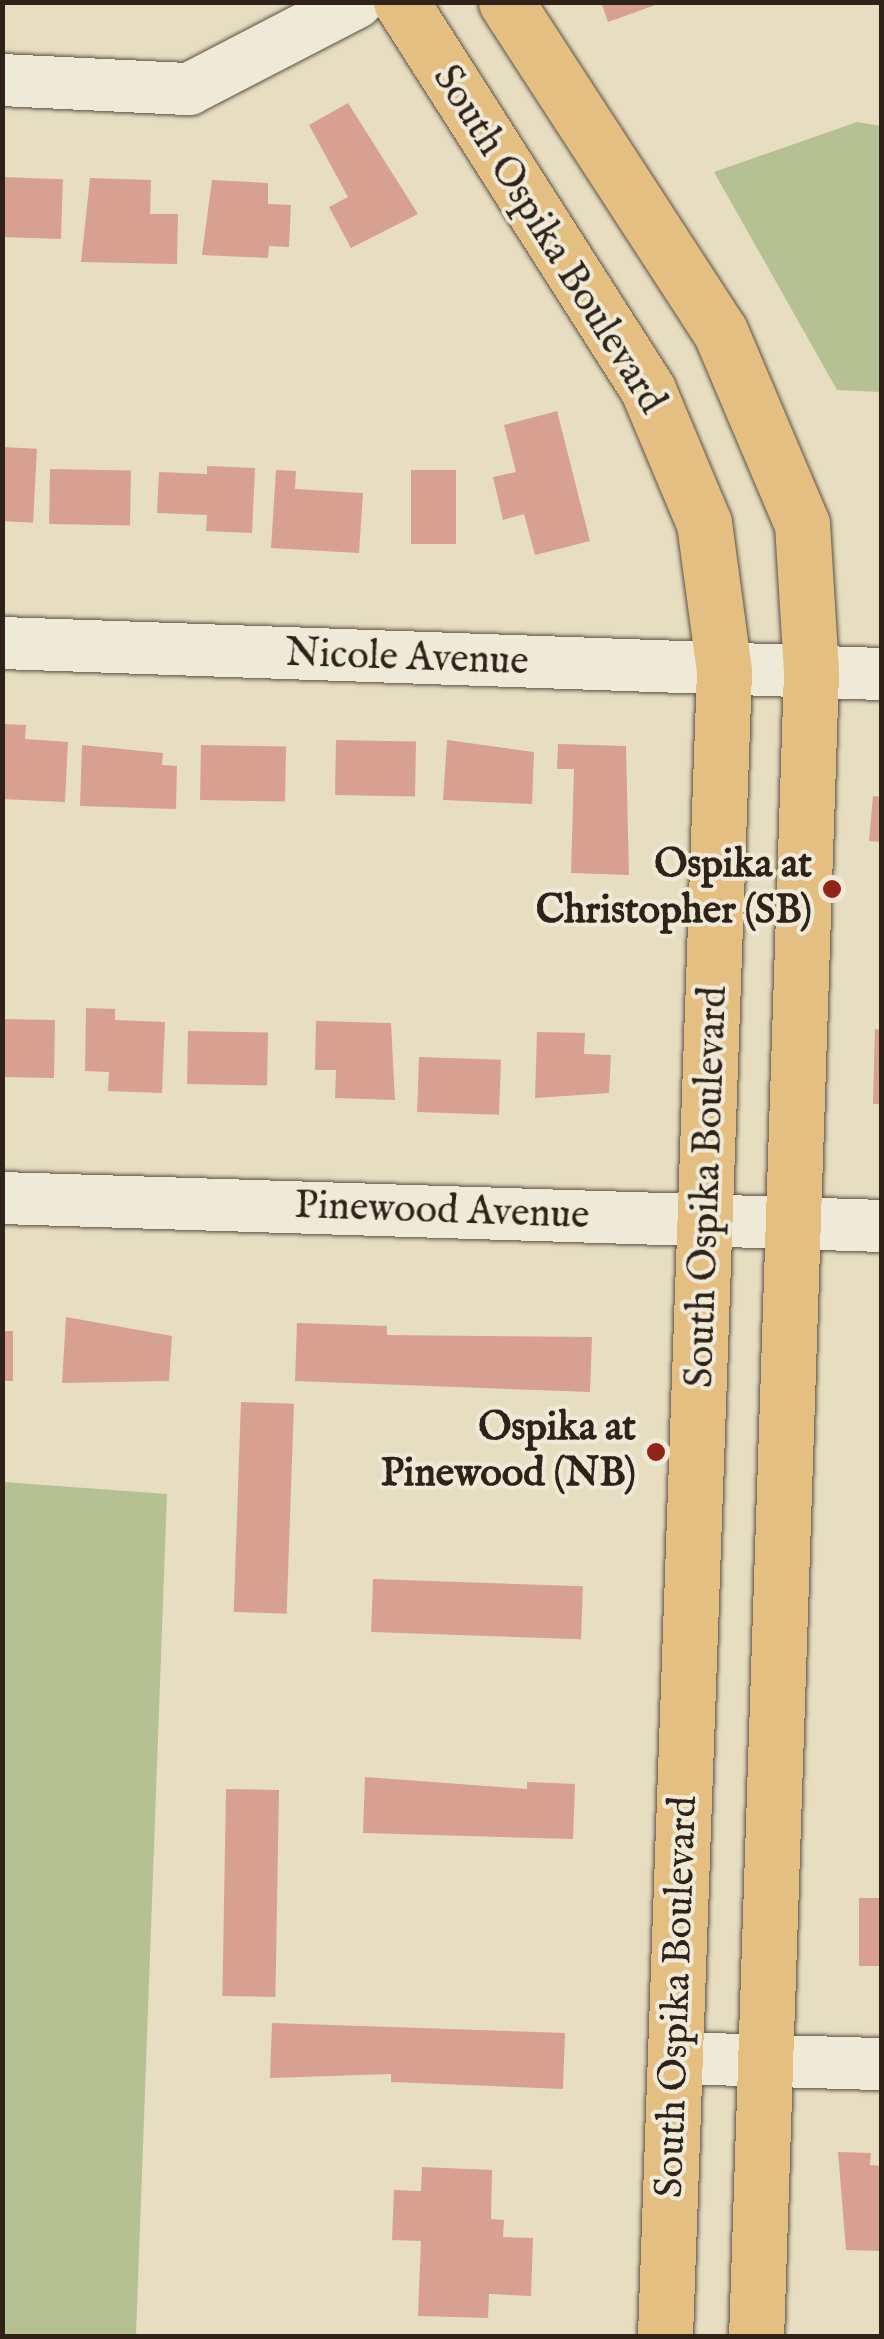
<!DOCTYPE html>
<html>
<head>
<meta charset="utf-8">
<style>
	body { margin:0 }
	#map { position:relative; width:884px; height:2339px; overflow:hidden; background:#e7dec2; font-family:"IM FELL English",serif }
	div>[style] { position:absolute }
	.green>* { inset:0; background:#b6c193 }
	.building>* { inset:0; background:#d8a090; transform-origin:0 0 }
	.roads { filter:drop-shadow(0 0 2px #5c5143) drop-shadow(0 0 2px #5c5143) }
	.minor>* { height:52px; margin:-26px; padding:0 26px; transform-origin:26px; border-radius:26px; background:#efead7 }
	.major>* { height:55px; margin:-27.5px; padding:0 27.5px; transform-origin:27.5px; border-radius:27.5px; background:#e4bf81 }
	.dots>* { width:28px; height:28px; translate:-50% -50%; box-sizing:border-box; border:5px solid #efead7; border-radius:50% }
	span { translate:-50% -50%; white-space:nowrap; text-align:center; line-height:1.15; -webkit-text-stroke:8px #efead7; paint-order:stroke }
	.street-label { font-size:40px; color:#2e2219 }
	.poi-label { font-size:40px; color:#2e2219; font-weight:700 }
	.right { translate:-100% -50%; text-align:right }
	.frame { position:absolute; inset:0; border:5px solid #2e2219; pointer-events:none }
</style>
</head>
<body>
<div id="map">
	<div class="green">
		<i style="clip-path:polygon(857px 122px,881px 126px,881px 392px,837px 390px,714px 172px)"></i>
		<i style="clip-path:polygon(3px 1482px,167px 1494px,136px 2336px,3px 2336px)"></i>
	</div>
	<div class="building">
		<i style="clip-path:polygon(601px 2px,661px 2px,661px 3px,608px 22px)"></i>
		<i style="clip-path:polygon(348px 103px,418px 214px,351px 248px,329px 207px,348px 197px,309px 125px)"></i>
		<i style="left:2px;top:177px;width:61px;height:60px;rotate:2deg"></i>
		<i style="clip-path:polygon(90px 178px,151px 180px,150px 214px,178px 214px,177px 264px,81px 262px)"></i>
		<i style="clip-path:polygon(212px 180px,268px 183px,268px 204px,291px 205px,289px 247px,269px 246px,268px 258px,202px 255px)"></i>
		<i style="clip-path:polygon(557px 411px,590px 541px,535px 555px,524px 514px,503px 520px,493px 477px,516px 472px,504px 425px)"></i>
		<i style="left:2px;top:447px;width:35px;height:74px;rotate:3deg"></i>
		<i style="clip-path:polygon(207px 466px,255px 468px,252px 533px,206px 531px,207px 515px,157px 513px,159px 472px,207px 474px)"></i>
		<i style="left:50px;top:469px;width:81px;height:55px;rotate:1deg"></i>
		<i style="clip-path:polygon(276px 470px,296px 471px,295px 489px,363px 493px,359px 553px,271px 548px)"></i>
		<i style="left:411px;top:470px;width:45px;height:74px"></i>
		<i style="clip-path:polygon(2px 724px,26px 725px,25px 739px,68px 742px,65px 802px,2px 799px)"></i>
		<i style="left:336px;top:740px;width:80px;height:55px;rotate:1deg"></i>
		<i style="clip-path:polygon(447px 740px,534px 752px,532px 804px,443px 800px)"></i>
		<i style="clip-path:polygon(558px 744px,626px 746px,629px 875px,571px 873px,574px 769px,557px 769px)"></i>
		<i style="clip-path:polygon(82px 745px,163px 753px,162px 765px,177px 766px,176px 809px,80px 806px)"></i>
		<i style="left:201px;top:745px;width:85px;height:55px;rotate:1deg"></i>
		<i style="clip-path:polygon(873px 796px,882px 797px,882px 842px,869px 841px)"></i>
		<i style="clip-path:polygon(86px 1008px,115px 1009px,115px 1020px,165px 1022px,162px 1093px,108px 1091px,109px 1072px,85px 1071px)"></i>
		<i style="left:2px;top:1019px;width:53px;height:58px;rotate:1deg"></i>
		<i style="clip-path:polygon(316px 1021px,391px 1023px,395px 1100px,335px 1098px,336px 1070px,315px 1070px)"></i>
		<i style="clip-path:polygon(875px 1029px,882px 1030px,882px 1104px,873px 1104px)"></i>
		<i style="left:188px;top:1031px;width:80px;height:53px;rotate:1deg"></i>
		<i style="clip-path:polygon(537px 1032px,585px 1033px,584px 1054px,611px 1055px,609px 1093px,535px 1098px)"></i>
		<i style="left:419px;top:1057px;width:82px;height:55px;rotate:2deg"></i>
		<i style="clip-path:polygon(66px 1317px,172px 1336px,169px 1381px,62px 1383px)"></i>
		<i style="clip-path:polygon(297px 1323px,387px 1326px,387px 1335px,592px 1337px,590px 1392px,295px 1381px)"></i>
		<i style="left:2px;top:1331px;width:11px;height:50px"></i>
		<i style="left:241px;top:1402px;width:53px;height:210px;rotate:2deg"></i>
		<i style="left:373px;top:1579px;width:210px;height:53px;rotate:2deg"></i>
		<i style="clip-path:polygon(365px 1777px,527px 1789px,527px 1782px,575px 1784px,573px 1839px,363px 1833px)"></i>
		<i style="left:226px;top:1789px;width:53px;height:207px;rotate:1deg"></i>
		<i style="left:859px;top:1898px;width:23px;height:68px"></i>
		<i style="clip-path:polygon(272px 2023px,565px 2033px,563px 2089px,391px 2082px,391px 2074px,270px 2078px)"></i>
		<i style="clip-path:polygon(838px 2152px,871px 2153px,870px 2165px,882px 2166px,882px 2251px,846px 2250px)"></i>
		<i style="clip-path:polygon(422px 2167px,492px 2170px,491px 2219px,504px 2220px,503px 2237px,533px 2238px,531px 2296px,489px 2294px,488px 2318px,418px 2316px,421px 2241px,392px 2240px,394px 2190px,421px 2191px)"></i>
	</div>
	<div class="roads">
		<div class="minor">
			<i style="left:2px;top:80px;width:187px;rotate:2.8deg"></i>
			<i style="left:189px;top:89px;width:189px;rotate:-27.4deg"></i>
			<i style="left:2px;top:643px;width:881px;rotate:2.02deg"></i>
			<i style="left:2px;top:1198px;width:880px;rotate:1.82deg"></i>
			<i style="left:675px;top:2058px;width:207px;rotate:1.7deg"></i>
		</div>
		<div class="major">
			<i style="left:401px;top:2px;width:460px;rotate:57.5deg"></i>
			<i style="left:648px;top:390px;width:144px;rotate:67.2deg"></i>
			<i style="left:704px;top:523px;width:149px;rotate:82.3deg"></i>
			<i style="left:724px;top:671px;width:1666px;rotate:92.03deg"></i>
			<i style="left:506px;top:2px;width:392px;rotate:57deg"></i>
			<i style="left:720px;top:331px;width:210px;rotate:67deg"></i>
			<i style="left:802px;top:524px;width:148px;rotate:86.5deg"></i>
			<i style="left:811px;top:672px;width:1665px;rotate:91.89deg"></i>
		</div>
	</div>
	<div class="dots">
		<i style="left:832px;top:889px;background:#8f2418"></i>
		<i style="left:656px;top:1452px;background:#8f2418"></i>
	</div>
	<div class="street-label">
		<span style="left:548px;top:240px;rotate:58deg">South Ospika Boulevard</span>
		<span style="left:407px;top:659px;rotate:2deg">Nicole Avenue</span>
		<span style="left:708px;top:1187px;rotate:-88deg">South Ospika Boulevard</span>
		<span style="left:442px;top:1212px;rotate:2deg">Pinewood Avenue</span>
		<span style="left:678px;top:1997px;rotate:-88deg">South Ospika Boulevard</span>
	</div>
	<div class="poi-label">
		<span class="right" style="left:812px;top:889px">Ospika at<br>Christopher (SB)</span>
		<span class="right" style="left:636px;top:1452px">Ospika at<br>Pinewood (NB)</span>
	</div>
	<div class="frame"></div>
</div>
</body>
</html>
